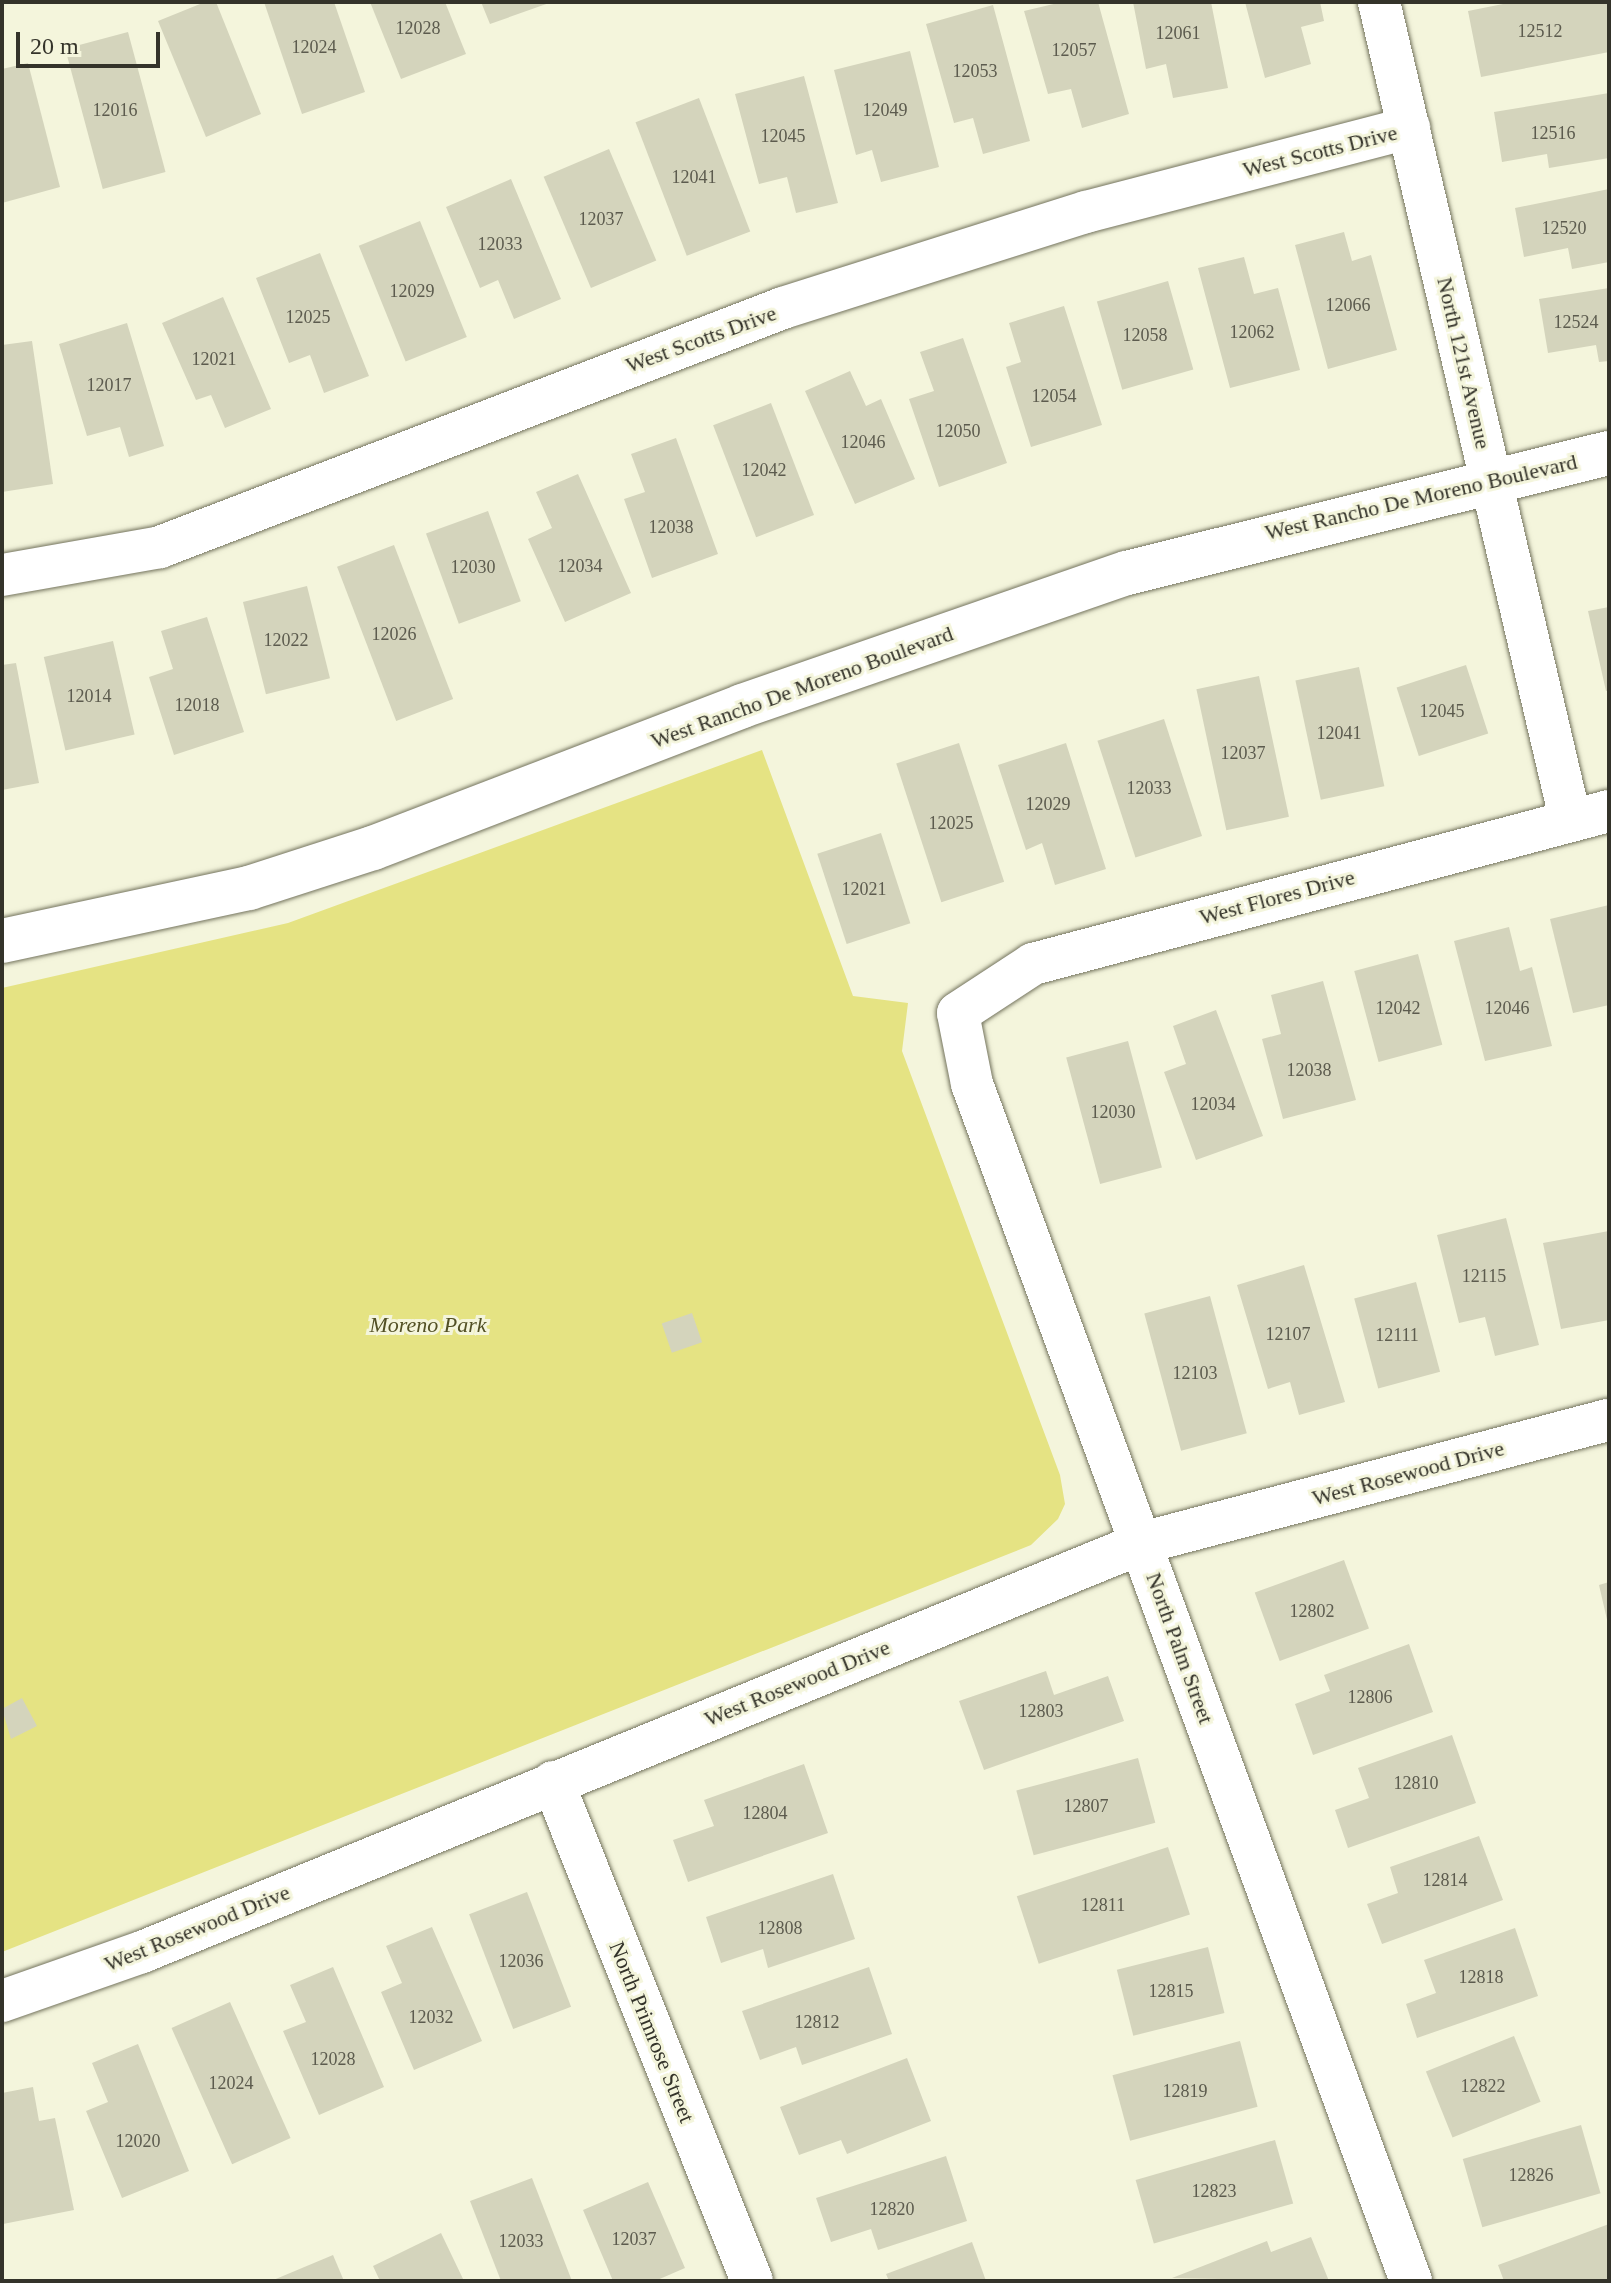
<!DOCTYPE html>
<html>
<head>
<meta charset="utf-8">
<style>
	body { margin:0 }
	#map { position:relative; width:1611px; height:2283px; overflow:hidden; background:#f4f5dc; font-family:Georgia,serif }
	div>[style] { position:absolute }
	.green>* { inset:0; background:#e5e383 }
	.building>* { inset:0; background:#d4d4bc; transform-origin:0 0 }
	.roads { filter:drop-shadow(0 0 2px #74745e) drop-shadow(0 0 2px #74745e) }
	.minor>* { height:42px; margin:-21px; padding:0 21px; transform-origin:21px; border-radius:21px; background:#fff }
	.tertiary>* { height:44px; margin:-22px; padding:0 22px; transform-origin:22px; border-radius:22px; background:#fff }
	span { translate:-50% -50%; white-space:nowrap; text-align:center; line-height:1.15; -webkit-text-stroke:6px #f4f5dc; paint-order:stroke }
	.number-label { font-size:18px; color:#5c5b4e }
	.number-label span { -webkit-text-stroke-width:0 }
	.street-label { font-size:22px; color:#34332a }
	.park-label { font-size:22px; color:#525024; font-style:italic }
	.frame { position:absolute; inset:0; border:4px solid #34332a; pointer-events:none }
	.scale { position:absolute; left:16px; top:32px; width:144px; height:36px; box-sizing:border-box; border:4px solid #34332a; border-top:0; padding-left:10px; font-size:24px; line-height:28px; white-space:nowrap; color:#34332a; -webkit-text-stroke:6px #f4f5dc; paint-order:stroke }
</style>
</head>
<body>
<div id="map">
	<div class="green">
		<i style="clip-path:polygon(762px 750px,853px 996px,908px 1003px,902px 1051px,1060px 1475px,1065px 1504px,1058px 1519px,1031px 1545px,2px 1952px,2px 988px,288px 923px)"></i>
	</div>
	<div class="building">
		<i style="clip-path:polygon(205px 2px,216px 2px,261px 114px,206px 137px,158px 21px)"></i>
		<i style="clip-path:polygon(264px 2px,334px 2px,365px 92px,302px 114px)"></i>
		<i style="clip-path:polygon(370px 2px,445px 2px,466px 54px,401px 79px)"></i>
		<i style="clip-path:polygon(481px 2px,552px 2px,490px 24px)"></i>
		<i style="clip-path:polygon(1062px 2px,1098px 2px,1129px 114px,1082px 128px,1071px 89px,1048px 94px,1024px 11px)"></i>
		<i style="clip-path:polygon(1133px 2px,1211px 2px,1228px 88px,1173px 98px,1166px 64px,1146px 69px)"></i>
		<i style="clip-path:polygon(1245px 2px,1320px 2px,1324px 21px,1301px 27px,1311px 64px,1265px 78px)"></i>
		<i style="clip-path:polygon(1513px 2px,1609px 2px,1609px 52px,1481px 77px,1468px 11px)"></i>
		<i style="clip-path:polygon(993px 5px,1030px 141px,983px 154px,973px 118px,954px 123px,926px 24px)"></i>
		<i style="left:128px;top:32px;width:145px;height:65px;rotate:75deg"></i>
		<i style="clip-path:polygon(910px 51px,939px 167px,881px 182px,872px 150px,856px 155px,834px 70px)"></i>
		<i style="clip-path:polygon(28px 63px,60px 187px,2px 203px,2px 69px)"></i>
		<i style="clip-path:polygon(804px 76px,838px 203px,796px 213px,787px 177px,759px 184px,735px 94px)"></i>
		<i style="clip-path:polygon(1609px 93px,1609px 158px,1549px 168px,1547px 154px,1502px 162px,1494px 112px)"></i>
		<i style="left:699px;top:98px;width:143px;height:68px;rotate:69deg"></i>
		<i style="left:609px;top:149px;width:121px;height:71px;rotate:67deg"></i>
		<i style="clip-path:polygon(511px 179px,561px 299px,514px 319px,498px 280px,480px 288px,446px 207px)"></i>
		<i style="clip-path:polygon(1609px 189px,1609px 262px,1572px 269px,1568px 248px,1524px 257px,1515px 208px)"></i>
		<i style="left:420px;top:221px;width:125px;height:66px;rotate:68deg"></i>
		<i style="clip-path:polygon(1344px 232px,1352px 261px,1371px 255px,1397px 350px,1328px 369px,1295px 245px)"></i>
		<i style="clip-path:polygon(320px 253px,369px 376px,324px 393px,310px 355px,289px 363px,256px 278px)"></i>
		<i style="clip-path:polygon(1244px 257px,1254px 294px,1278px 288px,1300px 370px,1230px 388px,1198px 268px)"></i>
		<i style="left:1168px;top:281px;width:92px;height:74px;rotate:74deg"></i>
		<i style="clip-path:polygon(1609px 288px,1609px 361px,1599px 362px,1596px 345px,1548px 353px,1539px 299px)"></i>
		<i style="clip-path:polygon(223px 297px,271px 409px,225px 428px,211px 395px,196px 400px,162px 323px)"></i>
		<i style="clip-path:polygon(1064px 306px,1102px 425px,1031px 447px,1006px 367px,1021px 362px,1009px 323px)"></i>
		<i style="clip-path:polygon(127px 323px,164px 446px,129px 457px,120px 427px,87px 436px,59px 344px)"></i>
		<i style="clip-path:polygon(963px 338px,1007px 463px,939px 487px,909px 399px,934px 391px,920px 352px)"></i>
		<i style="clip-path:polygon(32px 341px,53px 484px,2px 492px,2px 345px)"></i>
		<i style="clip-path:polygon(850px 371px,866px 406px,881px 399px,915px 479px,855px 504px,805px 391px)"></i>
		<i style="left:771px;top:403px;width:120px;height:62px;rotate:69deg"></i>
		<i style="clip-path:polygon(676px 438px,718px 554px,652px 578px,624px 499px,645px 492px,631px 454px)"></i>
		<i style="clip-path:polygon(578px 474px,631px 593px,565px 622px,528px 539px,552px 528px,536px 492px)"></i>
		<i style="left:488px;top:511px;width:96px;height:66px;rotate:70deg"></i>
		<i style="left:394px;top:545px;width:165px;height:61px;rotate:69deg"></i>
		<i style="left:307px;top:586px;width:95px;height:66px;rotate:76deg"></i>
		<i style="clip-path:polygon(1609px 607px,1609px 690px,1606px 691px,1588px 611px)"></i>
		<i style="clip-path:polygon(207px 617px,244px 732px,174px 755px,149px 677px,173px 669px,161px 631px)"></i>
		<i style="left:113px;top:641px;width:96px;height:71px;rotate:77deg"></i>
		<i style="clip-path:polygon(16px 663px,39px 783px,2px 790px,2px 665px)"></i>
		<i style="left:1466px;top:665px;width:72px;height:73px;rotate:72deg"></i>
		<i style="left:1359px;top:667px;width:122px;height:65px;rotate:78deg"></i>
		<i style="left:1259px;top:676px;width:144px;height:64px;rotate:78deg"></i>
		<i style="left:1164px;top:719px;width:123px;height:70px;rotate:72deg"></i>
		<i style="left:959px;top:743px;width:146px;height:66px;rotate:72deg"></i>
		<i style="clip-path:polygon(1066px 743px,1106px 869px,1055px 885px,1042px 843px,1026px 850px,998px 765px)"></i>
		<i style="left:881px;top:833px;width:95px;height:67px;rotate:72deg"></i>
		<i style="clip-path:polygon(1609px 905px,1609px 1005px,1573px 1013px,1550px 919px)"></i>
		<i style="clip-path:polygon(1509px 927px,1520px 971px,1532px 967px,1552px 1046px,1485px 1061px,1454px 941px)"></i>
		<i style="left:1418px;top:954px;width:94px;height:66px;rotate:75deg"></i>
		<i style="clip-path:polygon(1323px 981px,1356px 1100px,1283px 1119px,1262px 1039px,1281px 1034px,1271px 995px)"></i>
		<i style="clip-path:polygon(1216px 1010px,1263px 1136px,1196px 1160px,1164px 1072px,1186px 1064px,1173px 1026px)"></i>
		<i style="left:1128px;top:1041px;width:131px;height:64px;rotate:75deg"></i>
		<i style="clip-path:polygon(1506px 1218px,1539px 1345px,1495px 1356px,1485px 1317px,1459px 1323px,1437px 1235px)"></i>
		<i style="clip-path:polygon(1609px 1231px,1609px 1320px,1561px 1329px,1543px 1243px)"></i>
		<i style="clip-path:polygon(1304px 1265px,1345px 1402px,1299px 1415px,1290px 1382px,1268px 1389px,1237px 1285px)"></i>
		<i style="left:1416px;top:1282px;width:93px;height:64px;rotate:75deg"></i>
		<i style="left:1210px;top:1296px;width:142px;height:68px;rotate:75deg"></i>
		<i style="left:692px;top:1313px;width:31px;height:32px;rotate:71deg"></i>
		<i style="left:1344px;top:1560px;width:73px;height:95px;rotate:70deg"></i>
		<i style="clip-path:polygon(1609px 1582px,1609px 1624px,1608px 1624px,1599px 1585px)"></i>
		<i style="clip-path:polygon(1409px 1644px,1433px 1712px,1313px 1755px,1295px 1704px,1330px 1691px,1324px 1675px)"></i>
		<i style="clip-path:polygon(1046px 1671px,1054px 1695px,1108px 1676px,1124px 1721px,984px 1770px,959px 1701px)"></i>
		<i style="clip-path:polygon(22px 1698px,37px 1726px,11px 1739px,2px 1709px)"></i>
		<i style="clip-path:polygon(1452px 1735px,1476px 1803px,1348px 1848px,1335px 1810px,1369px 1798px,1358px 1768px)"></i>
		<i style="left:1138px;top:1758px;width:67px;height:126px;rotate:75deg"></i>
		<i style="clip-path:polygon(804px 1764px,828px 1833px,688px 1882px,673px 1840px,714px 1826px,704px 1800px)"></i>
		<i style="clip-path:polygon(1479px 1836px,1503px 1900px,1382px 1944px,1367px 1904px,1398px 1893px,1390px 1867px)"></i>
		<i style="left:1168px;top:1847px;width:71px;height:159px;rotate:72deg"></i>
		<i style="clip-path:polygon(833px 1874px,855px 1939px,768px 1968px,763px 1949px,721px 1963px,706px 1917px)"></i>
		<i style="left:527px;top:1892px;width:123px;height:62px;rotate:69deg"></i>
		<i style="clip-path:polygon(432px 1927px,482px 2041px,414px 2070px,381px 1992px,402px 1983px,386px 1946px)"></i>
		<i style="clip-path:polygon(1515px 1928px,1538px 1996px,1417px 2038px,1406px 2004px,1436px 1993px,1424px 1960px)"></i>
		<i style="left:1208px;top:1947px;width:68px;height:94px;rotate:76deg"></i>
		<i style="clip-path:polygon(333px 1967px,384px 2087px,319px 2115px,283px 2031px,306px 2022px,290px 1985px)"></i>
		<i style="clip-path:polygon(869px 1967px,892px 2034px,802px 2065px,796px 2047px,760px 2060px,742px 2011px)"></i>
		<i style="left:230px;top:2002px;width:149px;height:64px;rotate:66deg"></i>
		<i style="left:1514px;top:2036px;width:71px;height:95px;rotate:68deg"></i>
		<i style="left:1240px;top:2041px;width:68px;height:132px;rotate:75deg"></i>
		<i style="clip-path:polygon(138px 2044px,189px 2171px,122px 2198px,86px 2111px,108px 2102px,92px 2063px)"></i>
		<i style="clip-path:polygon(907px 2058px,931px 2121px,847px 2154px,841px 2140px,799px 2155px,780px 2107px)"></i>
		<i style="clip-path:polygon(33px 2087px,39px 2121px,55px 2118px,74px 2210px,3px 2224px,2px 2093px)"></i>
		<i style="left:1581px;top:2125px;width:71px;height:123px;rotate:74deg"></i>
		<i style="left:1275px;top:2140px;width:66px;height:145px;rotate:74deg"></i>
		<i style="clip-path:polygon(946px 2156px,967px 2221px,878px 2250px,871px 2229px,831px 2242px,816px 2198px)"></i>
		<i style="clip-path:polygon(532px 2178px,572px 2281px,501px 2281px,470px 2201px)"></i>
		<i style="clip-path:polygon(648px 2182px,685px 2268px,655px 2281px,613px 2281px,583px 2210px)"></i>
		<i style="clip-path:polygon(1609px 2224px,1609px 2281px,1504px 2281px,1498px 2265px)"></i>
		<i style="clip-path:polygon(441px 2233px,464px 2281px,380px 2281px,373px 2266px)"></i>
		<i style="clip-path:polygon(1311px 2237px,1329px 2281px,1172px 2278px,1267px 2241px,1271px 2252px)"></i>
		<i style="clip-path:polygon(972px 2242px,986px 2281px,889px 2281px,886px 2274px)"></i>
		<i style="clip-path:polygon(333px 2255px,344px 2281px,271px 2281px)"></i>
	</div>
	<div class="roads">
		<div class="minor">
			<i style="left:1379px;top:2px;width:838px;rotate:76.83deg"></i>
			<i style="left:2px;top:575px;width:160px;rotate:-10deg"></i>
			<i style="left:160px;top:547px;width:667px;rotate:-20.99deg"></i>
			<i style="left:783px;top:308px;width:318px;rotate:-17.6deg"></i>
			<i style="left:1086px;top:212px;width:334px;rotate:-14.6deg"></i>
			<i style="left:553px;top:1782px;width:537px;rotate:68.26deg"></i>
			<i style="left:2px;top:2001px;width:148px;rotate:-19.3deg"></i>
			<i style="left:142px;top:1952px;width:1080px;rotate:-22.24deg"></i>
			<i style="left:1142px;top:1543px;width:483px;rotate:-14.8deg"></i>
			<i style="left:1411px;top:2281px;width:1275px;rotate:-110.14deg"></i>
			<i style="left:972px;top:1084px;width:72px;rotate:-101.2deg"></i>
			<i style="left:958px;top:1013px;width:90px;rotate:-33.2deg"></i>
			<i style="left:1033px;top:964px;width:596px;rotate:-14.88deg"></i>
		</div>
		<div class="tertiary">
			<i style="left:2px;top:941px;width:253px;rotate:-12.1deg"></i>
			<i style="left:249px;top:888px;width:130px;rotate:-17.9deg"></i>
			<i style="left:373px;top:848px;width:395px;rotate:-21deg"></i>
			<i style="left:742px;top:706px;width:407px;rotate:-19.1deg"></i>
			<i style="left:1127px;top:573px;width:497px;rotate:-14deg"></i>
		</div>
	</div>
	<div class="number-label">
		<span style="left:418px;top:28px">12028</span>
		<span style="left:1540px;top:31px">12512</span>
		<span style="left:1178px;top:33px">12061</span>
		<span style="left:314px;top:47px">12024</span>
		<span style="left:1074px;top:50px">12057</span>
		<span style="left:975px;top:71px">12053</span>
		<span style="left:115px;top:110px">12016</span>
		<span style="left:885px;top:110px">12049</span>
		<span style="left:1553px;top:133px">12516</span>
		<span style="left:783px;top:136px">12045</span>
		<span style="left:694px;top:177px">12041</span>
		<span style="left:601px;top:219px">12037</span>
		<span style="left:1564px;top:228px">12520</span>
		<span style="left:500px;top:244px">12033</span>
		<span style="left:412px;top:291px">12029</span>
		<span style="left:1348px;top:305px">12066</span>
		<span style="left:308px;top:317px">12025</span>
		<span style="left:1576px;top:322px">12524</span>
		<span style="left:1252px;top:332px">12062</span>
		<span style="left:1145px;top:335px">12058</span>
		<span style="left:214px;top:359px">12021</span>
		<span style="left:109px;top:385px">12017</span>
		<span style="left:1054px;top:396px">12054</span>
		<span style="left:958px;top:431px">12050</span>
		<span style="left:863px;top:442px">12046</span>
		<span style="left:764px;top:470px">12042</span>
		<span style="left:671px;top:527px">12038</span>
		<span style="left:580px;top:566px">12034</span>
		<span style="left:473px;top:567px">12030</span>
		<span style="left:394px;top:634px">12026</span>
		<span style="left:286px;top:640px">12022</span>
		<span style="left:89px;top:696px">12014</span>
		<span style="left:197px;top:705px">12018</span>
		<span style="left:1442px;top:711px">12045</span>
		<span style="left:1339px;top:733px">12041</span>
		<span style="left:1243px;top:753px">12037</span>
		<span style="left:1149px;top:788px">12033</span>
		<span style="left:1048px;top:804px">12029</span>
		<span style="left:951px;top:823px">12025</span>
		<span style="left:864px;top:889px">12021</span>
		<span style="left:1398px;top:1008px">12042</span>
		<span style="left:1507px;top:1008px">12046</span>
		<span style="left:1309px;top:1070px">12038</span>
		<span style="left:1213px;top:1104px">12034</span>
		<span style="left:1113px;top:1112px">12030</span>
		<span style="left:1484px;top:1276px">12115</span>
		<span style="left:1288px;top:1334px">12107</span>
		<span style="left:1397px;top:1335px">12111</span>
		<span style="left:1195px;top:1373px">12103</span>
		<span style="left:1312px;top:1611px">12802</span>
		<span style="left:1370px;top:1697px">12806</span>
		<span style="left:1041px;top:1711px">12803</span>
		<span style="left:1416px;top:1783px">12810</span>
		<span style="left:1086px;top:1806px">12807</span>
		<span style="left:765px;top:1813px">12804</span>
		<span style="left:1445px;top:1880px">12814</span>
		<span style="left:1103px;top:1905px">12811</span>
		<span style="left:780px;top:1928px">12808</span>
		<span style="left:521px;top:1961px">12036</span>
		<span style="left:1481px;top:1977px">12818</span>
		<span style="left:1171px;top:1991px">12815</span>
		<span style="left:431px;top:2017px">12032</span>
		<span style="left:817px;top:2022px">12812</span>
		<span style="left:333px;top:2059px">12028</span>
		<span style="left:231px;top:2083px">12024</span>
		<span style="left:1483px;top:2086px">12822</span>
		<span style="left:1185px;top:2091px">12819</span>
		<span style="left:138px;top:2141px">12020</span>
		<span style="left:1531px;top:2175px">12826</span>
		<span style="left:1214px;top:2191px">12823</span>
		<span style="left:892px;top:2209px">12820</span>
		<span style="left:634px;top:2239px">12037</span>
		<span style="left:521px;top:2241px">12033</span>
	</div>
	<div class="street-label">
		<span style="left:1320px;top:151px;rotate:-14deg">West Scotts Drive</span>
		<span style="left:701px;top:339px;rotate:-20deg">West Scotts Drive</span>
		<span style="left:1464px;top:363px;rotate:77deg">North 121st Avenue</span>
		<span style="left:1421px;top:497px;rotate:-13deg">West Rancho De Moreno Boulevard</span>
		<span style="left:802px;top:687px;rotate:-20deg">West Rancho De Moreno Boulevard</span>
		<span style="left:1277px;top:897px;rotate:-15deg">West Flores Drive</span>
		<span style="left:1408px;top:1473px;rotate:-15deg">West Rosewood Drive</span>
		<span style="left:1180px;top:1648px;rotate:70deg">North Palm Street</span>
		<span style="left:797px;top:1683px;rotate:-22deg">West Rosewood Drive</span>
		<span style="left:197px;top:1928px;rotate:-22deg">West Rosewood Drive</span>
		<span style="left:652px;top:2032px;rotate:68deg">North Primrose Street</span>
	</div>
	<div class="park-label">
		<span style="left:428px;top:1325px">Moreno Park</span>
	</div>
	<div class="frame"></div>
	<div class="scale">20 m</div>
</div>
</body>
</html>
